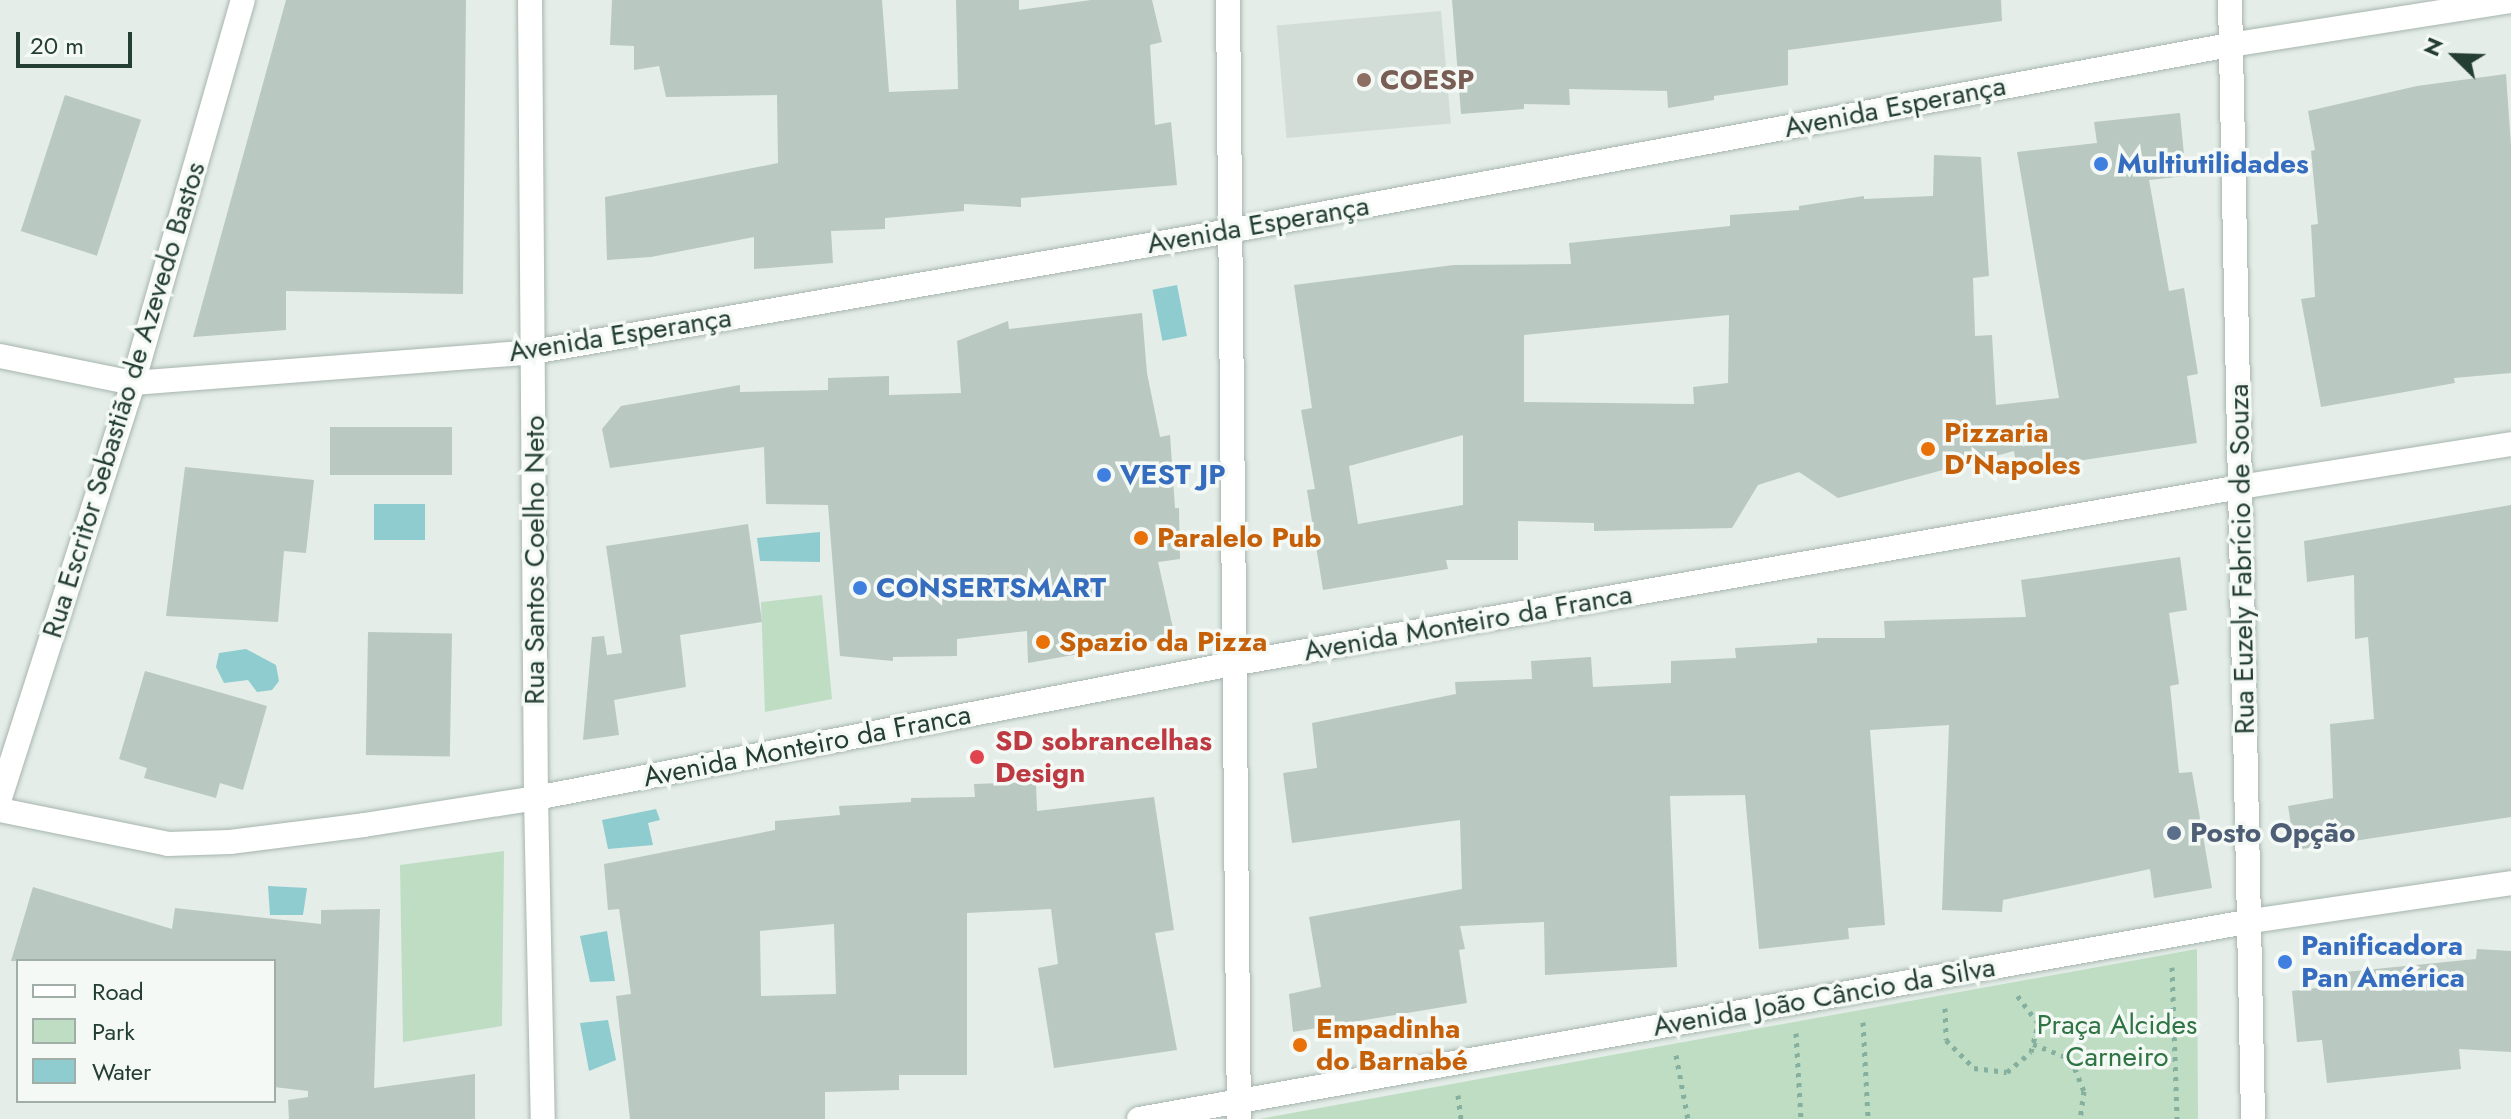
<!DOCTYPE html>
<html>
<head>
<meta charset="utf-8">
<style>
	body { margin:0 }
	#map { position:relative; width:2511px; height:1119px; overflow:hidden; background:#e4ede8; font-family:Jost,sans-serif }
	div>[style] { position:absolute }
	.built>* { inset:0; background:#d2ddd7; transform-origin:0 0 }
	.green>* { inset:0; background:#beddc3 }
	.water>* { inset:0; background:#8eccd0; transform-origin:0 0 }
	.building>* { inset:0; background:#b9c8c1; transform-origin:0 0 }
	.path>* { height:5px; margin-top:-2.5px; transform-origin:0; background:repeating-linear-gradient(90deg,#85af9e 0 4px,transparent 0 10px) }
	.roads { filter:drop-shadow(0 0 2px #a7b5ae) drop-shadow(0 0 2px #a7b5ae) }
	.minor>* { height:24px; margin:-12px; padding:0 12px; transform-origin:12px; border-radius:12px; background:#fff }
	.tertiary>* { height:24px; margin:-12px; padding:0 12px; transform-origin:12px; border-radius:12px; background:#fff }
	.secondary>* { height:24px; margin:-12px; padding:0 12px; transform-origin:12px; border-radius:12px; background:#fff }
	.dots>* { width:22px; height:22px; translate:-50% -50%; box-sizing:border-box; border:4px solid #f4f9f6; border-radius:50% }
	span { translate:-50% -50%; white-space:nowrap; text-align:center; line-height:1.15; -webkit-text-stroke:7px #f4f9f6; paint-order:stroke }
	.education-label { font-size:28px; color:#785e54; font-weight:700 }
	.left { translate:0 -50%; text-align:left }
	.street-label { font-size:28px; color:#243e34 }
	.shop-label { font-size:28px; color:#366cbe; font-weight:700 }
	.food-label { font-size:28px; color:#c56008; font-weight:700 }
	.health-label { font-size:28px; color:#be3a42; font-weight:700 }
	.service-label { font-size:28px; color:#4e5e75; font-weight:700 }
	.park-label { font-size:28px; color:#2f7443 }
	.legend { position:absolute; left:16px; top:959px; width:260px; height:144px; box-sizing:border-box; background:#f4f9f6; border:2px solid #a1aea8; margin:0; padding:10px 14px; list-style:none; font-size:24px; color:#243e34 }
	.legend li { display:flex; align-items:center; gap:16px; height:40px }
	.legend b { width:40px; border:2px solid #a1aea8 }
	.north { position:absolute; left:2415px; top:16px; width:80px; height:80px; -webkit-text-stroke:6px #f4f9f6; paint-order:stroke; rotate:293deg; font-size:22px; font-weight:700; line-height:32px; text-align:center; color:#243e34 }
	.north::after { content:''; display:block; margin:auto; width:28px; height:36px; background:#243e34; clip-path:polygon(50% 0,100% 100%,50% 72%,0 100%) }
	.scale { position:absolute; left:16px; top:32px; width:116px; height:36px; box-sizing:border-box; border:4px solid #243e34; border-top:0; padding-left:10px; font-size:24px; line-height:28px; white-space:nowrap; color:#243e34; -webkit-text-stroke:6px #f4f9f6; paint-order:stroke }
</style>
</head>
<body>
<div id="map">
	<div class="built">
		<i style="left:1441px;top:11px;width:113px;height:165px;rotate:85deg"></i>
	</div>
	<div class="green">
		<i style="clip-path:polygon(822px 595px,832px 699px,765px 712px,761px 602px)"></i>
		<i style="clip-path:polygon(504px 851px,502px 1026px,403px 1042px,400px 865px)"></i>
		<i style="clip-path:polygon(2197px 949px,2198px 1119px,1259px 1119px)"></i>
	</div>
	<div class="water">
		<i style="left:1177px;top:285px;width:52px;height:25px;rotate:79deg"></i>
		<i style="left:374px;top:504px;width:51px;height:36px"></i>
		<i style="clip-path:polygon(820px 532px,820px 562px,760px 561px,757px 538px)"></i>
		<i style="clip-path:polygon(246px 649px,276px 665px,279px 681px,272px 690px,257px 692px,248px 680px,224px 683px,216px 667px,219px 653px)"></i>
		<i style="clip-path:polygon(656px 809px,660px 820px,648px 823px,653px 845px,608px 849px,602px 820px)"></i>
		<i style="clip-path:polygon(268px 886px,307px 888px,303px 915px,270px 915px)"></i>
		<i style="clip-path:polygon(607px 931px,615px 981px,590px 982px,580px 936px)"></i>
		<i style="clip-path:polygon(608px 1020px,616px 1060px,589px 1071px,580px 1023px)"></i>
	</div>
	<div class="building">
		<i style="clip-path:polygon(286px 0,466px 0,463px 294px,286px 291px,286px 330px,193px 337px)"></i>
		<i style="clip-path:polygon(612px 0,882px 0,889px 92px,958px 89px,956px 0,1019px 0,1019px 10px,1091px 0,1152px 0,1162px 42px,1150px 45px,1155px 125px,1171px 122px,1177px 185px,1021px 198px,1021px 207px,964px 204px,964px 211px,885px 218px,885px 229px,831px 231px,833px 263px,754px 269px,754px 237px,651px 257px,607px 260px,605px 197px,778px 163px,777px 95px,666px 97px,659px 66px,634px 70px,634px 46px,610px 45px)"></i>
		<i style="clip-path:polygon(1452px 0,2001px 0,2002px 21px,1788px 50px,1788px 85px,1714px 96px,1714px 100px,1668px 108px,1667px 91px,1569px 89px,1570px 105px,1524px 104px,1524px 109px,1461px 114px)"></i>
		<i style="clip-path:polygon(2506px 74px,2511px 146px,2511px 373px,2454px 378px,2455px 383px,2321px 407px,2301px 299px,2315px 297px,2311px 225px,2318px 224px,2311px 151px,2315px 150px,2308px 111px,2417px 86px)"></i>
		<i style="left:65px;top:95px;width:80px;height:143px;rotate:18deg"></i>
		<i style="clip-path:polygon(evenodd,2180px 113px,2186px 176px,2149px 180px,2169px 291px,2184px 288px,2198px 374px,2187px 376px,2197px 443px,2017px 470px,2014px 451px,1838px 498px,1799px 472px,1758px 485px,1732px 528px,1594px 531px,1594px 523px,1518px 521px,1518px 560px,1446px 560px,1448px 569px,1323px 590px,1307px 490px,1315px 489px,1301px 410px,1312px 408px,1294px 285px,1454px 265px,1571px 264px,1569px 243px,1730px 226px,1730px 215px,1799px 210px,1799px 206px,1864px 196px,1864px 199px,1933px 196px,1934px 155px,1981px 157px,1989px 276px,1973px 278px,1975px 336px,1992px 335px,1996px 405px,2059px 398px,2017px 152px,2097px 143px,2094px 122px,2180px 113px,1729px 315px,1728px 383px,1693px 387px,1694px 404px,1524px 402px,1524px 335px,1729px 315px,2180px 113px,1463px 435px,1463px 505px,1358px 524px,1349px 466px,1463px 435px)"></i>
		<i style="clip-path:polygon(1142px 313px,1147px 373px,1160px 437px,1170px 435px,1175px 508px,1179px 508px,1180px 559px,1158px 562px,1175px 637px,1028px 663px,1027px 631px,957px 639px,957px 656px,893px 657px,893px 661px,840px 656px,828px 505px,766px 504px,764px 447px,610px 468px,602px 429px,621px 406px,740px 385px,740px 392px,828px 390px,828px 378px,889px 376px,889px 395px,961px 393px,957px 341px,1008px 321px,1009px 329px)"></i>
		<i style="left:330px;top:427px;width:122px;height:48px"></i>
		<i style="clip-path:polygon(185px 467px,314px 480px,306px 553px,284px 551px,278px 622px,166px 616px)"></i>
		<i style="clip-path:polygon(2511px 505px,2511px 817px,2295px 850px,2288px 806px,2333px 798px,2330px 724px,2374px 719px,2368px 637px,2355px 639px,2354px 575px,2307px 582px,2304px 541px)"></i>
		<i style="clip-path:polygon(748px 524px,762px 622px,680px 635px,686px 687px,614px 700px,619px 735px,583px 740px,592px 637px,604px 636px,607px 655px,622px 653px,606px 546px)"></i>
		<i style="clip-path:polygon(2180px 557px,2187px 610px,2169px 613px,2179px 684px,2170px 686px,2179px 773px,2192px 772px,2212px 888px,2154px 898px,2150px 869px,2003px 900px,2002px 912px,1942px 910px,1949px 725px,1870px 730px,1885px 925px,1848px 928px,1849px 939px,1759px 949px,1745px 795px,1670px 796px,1677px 967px,1545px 975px,1544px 922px,1460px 926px,1465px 949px,1459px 950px,1467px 1003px,1293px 1032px,1289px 994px,1321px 987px,1309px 917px,1462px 889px,1460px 820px,1292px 843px,1283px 773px,1317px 768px,1312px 723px,1456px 694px,1455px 682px,1532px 679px,1531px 661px,1591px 657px,1593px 687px,1671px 683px,1671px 661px,1736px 658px,1735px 648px,1817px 643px,1817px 638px,1885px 638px,1884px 621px,2026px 617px,2021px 580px)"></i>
		<i style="left:368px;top:632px;width:84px;height:123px;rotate:1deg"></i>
		<i style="clip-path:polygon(145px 671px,267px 706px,243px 790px,220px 783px,216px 798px,144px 778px,147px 768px,119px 759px)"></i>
		<i style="clip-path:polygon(evenodd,1036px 782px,1037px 811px,1154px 797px,1174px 930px,1155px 933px,1177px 1050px,1054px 1068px,1038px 968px,1058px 964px,1051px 909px,967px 913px,967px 1075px,899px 1075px,899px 1090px,825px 1092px,825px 1119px,630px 1119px,616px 996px,631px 994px,619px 909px,608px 910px,604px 864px,775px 830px,775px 821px,840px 815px,839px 806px,911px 802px,911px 798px,975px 797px,974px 784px,1036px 782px,834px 924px,836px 994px,761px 996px,760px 931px,834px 924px)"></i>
		<i style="clip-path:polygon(33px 887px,172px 929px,175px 908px,321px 924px,321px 910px,380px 909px,374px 1088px,475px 1074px,475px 1119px,289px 1119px,288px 1100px,308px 1097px,308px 1091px,274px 1087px,274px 961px,11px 961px)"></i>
		<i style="clip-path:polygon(2477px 949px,2511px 951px,2511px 1052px,2459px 1049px,2461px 1069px,2327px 1083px,2322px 1040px,2297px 1042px,2292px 991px,2316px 988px,2315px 975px,2476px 959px)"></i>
	</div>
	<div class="path">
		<i style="left:2172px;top:967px;width:152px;rotate:88.1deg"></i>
		<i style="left:1945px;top:1008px;width:32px;rotate:88deg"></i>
		<i style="left:1946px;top:1040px;width:40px;rotate:45deg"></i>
		<i style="left:1974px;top:1068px;width:33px;rotate:7deg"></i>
		<i style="left:2007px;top:1072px;width:31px;rotate:-40deg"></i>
		<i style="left:2031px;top:1052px;width:30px;rotate:-76deg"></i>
		<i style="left:2038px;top:1023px;width:36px;rotate:-127deg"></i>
		<i style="left:1863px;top:1022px;width:97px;rotate:87deg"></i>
		<i style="left:1796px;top:1033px;width:86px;rotate:86.7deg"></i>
		<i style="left:2033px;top:1044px;width:41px;rotate:21.5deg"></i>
		<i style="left:2071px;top:1059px;width:35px;rotate:68deg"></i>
		<i style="left:2084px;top:1091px;width:28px;rotate:98deg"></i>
		<i style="left:1676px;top:1055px;width:65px;rotate:79.4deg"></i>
		<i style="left:1458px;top:1095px;width:24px;rotate:83deg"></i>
	</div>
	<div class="roads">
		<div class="minor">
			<i style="left:1228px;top:0;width:1119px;rotate:89.44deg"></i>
			<i style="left:0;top:810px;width:171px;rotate:11.4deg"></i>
			<i style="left:168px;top:844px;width:62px;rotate:-1.8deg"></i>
			<i style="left:230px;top:842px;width:135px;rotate:-7.2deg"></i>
			<i style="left:364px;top:825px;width:174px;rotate:-8.9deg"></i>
			<i style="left:536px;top:798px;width:709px;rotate:-10.9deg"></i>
			<i style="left:1232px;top:664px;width:1023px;rotate:-9.96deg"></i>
			<i style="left:2240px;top:487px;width:274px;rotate:-9deg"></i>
		</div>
		<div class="tertiary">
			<i style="left:2230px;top:0;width:1119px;rotate:88.82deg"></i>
		</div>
		<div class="secondary">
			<i style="left:530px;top:0;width:798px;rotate:89.57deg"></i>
			<i style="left:536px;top:798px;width:321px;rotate:88.8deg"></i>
			<i style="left:0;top:356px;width:136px;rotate:11.5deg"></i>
			<i style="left:133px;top:383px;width:401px;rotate:-4.4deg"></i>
			<i style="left:533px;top:352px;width:706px;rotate:-9.86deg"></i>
			<i style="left:1229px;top:231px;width:1018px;rotate:-10.53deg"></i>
			<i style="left:2230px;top:45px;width:284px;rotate:-8.9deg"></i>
			<i style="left:0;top:798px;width:436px;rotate:-72.2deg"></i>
			<i style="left:133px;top:383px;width:398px;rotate:-74deg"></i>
			<i style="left:1139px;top:1119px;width:1130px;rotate:-10.09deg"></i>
			<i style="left:2252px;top:921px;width:262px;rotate:-8.3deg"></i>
		</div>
	</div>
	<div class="dots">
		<i style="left:1364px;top:80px;background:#8d6e63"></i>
		<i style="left:2101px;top:164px;background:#3f7fe0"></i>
		<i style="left:1928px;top:449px;background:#e8710a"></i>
		<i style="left:1104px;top:475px;background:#3f7fe0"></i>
		<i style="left:1141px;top:538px;background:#e8710a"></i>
		<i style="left:860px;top:588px;background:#3f7fe0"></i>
		<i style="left:1043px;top:642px;background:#e8710a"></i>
		<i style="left:977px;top:757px;background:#e0444e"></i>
		<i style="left:2174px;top:833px;background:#5c6f8a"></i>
		<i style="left:2285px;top:962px;background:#3f7fe0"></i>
		<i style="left:1300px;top:1045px;background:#e8710a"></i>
	</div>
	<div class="education-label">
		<span class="left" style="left:1380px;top:80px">COESP</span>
	</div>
	<div class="street-label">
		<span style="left:1895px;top:107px;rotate:-11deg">Avenida Esperança</span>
		<span style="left:1258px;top:225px;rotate:-10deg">Avenida Esperança</span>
		<span style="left:620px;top:335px;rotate:-9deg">Avenida Esperança</span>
		<span style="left:124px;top:400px;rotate:-73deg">Rua Escritor Sebastião de Azevedo Bastos</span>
		<span style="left:2242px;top:559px;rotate:-91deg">Rua Euzely Fabrício de Souza</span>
		<span style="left:535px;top:560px;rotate:-90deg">Rua Santos Coelho Neto</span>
		<span style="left:1468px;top:623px;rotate:-10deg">Avenida Monteiro da Franca</span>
		<span style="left:807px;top:746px;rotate:-11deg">Avenida Monteiro da Franca</span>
		<span style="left:1824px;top:997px;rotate:-10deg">Avenida João Câncio da Silva</span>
	</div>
	<div class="shop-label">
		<span class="left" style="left:2117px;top:164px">Multiutilidades</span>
		<span class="left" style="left:1120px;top:475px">VEST JP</span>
		<span class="left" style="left:876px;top:588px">CONSERTSMART</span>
		<span class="left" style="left:2301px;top:962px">Panificadora<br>Pan América</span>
	</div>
	<div class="food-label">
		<span class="left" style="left:1944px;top:449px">Pizzaria<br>D'Napoles</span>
		<span class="left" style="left:1157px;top:538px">Paralelo Pub</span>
		<span class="left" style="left:1059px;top:642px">Spazio da Pizza</span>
		<span class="left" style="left:1316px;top:1045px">Empadinha<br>do Barnabé</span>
	</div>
	<div class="health-label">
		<span class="left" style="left:995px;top:757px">SD sobrancelhas<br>Design</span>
	</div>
	<div class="service-label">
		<span class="left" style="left:2190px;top:833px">Posto Opção</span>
	</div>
	<div class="park-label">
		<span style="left:2117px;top:1041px">Praça Alcides<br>Carneiro</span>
	</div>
	<ul class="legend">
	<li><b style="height:10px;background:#fff"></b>Road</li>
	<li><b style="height:22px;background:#beddc3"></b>Park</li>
	<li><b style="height:22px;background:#8eccd0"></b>Water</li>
	</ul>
	<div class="north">N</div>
	<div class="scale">20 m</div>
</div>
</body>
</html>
